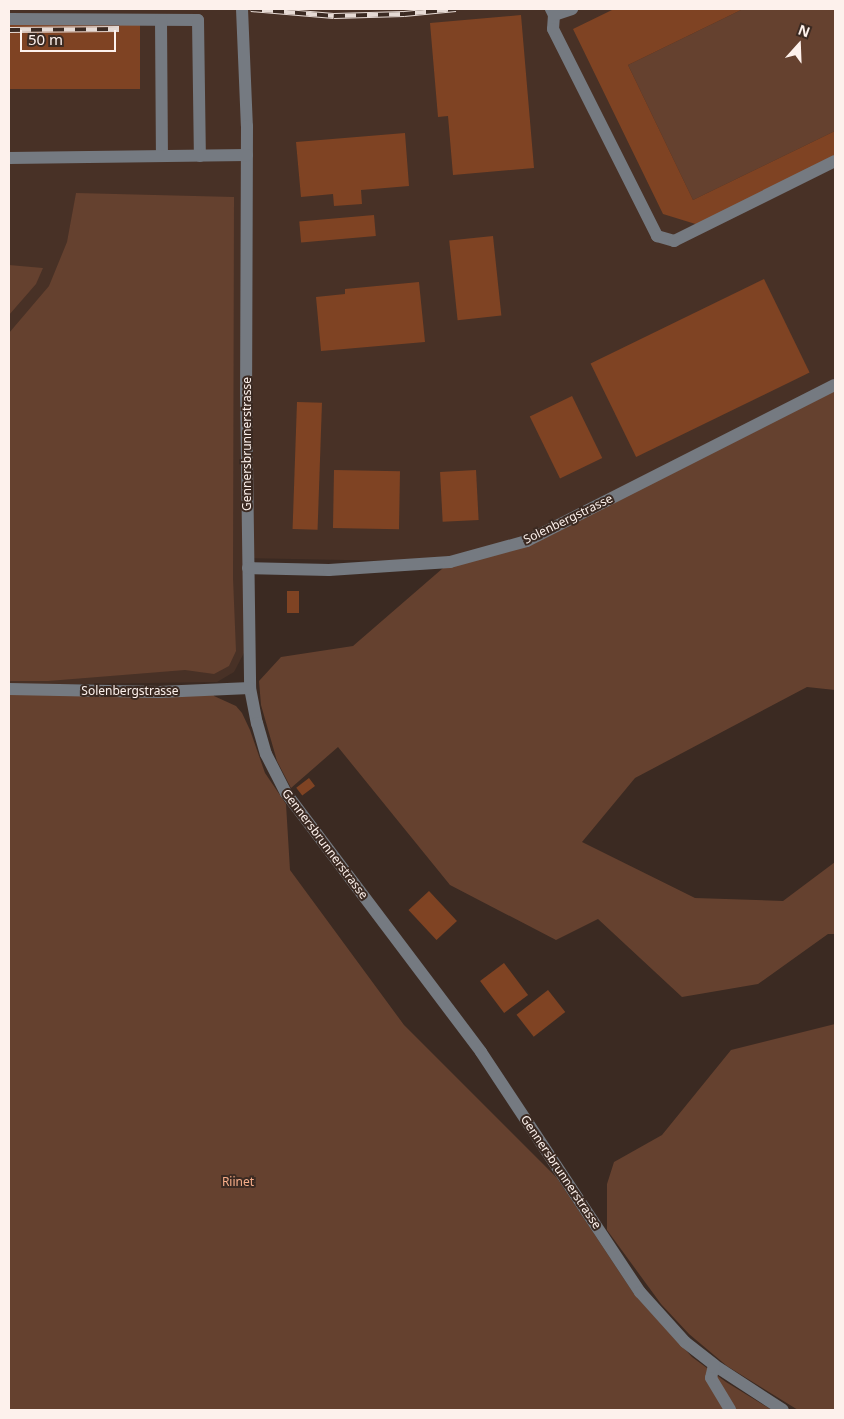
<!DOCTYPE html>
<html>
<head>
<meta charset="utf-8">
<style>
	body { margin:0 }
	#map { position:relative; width:844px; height:1419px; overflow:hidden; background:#3b2a22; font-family:"Noto Sans",sans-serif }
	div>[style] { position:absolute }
	.built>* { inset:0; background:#483126 }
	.green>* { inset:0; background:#65412f }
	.building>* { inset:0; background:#7f4323; transform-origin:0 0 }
	.minor>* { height:12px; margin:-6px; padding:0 6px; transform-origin:6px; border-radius:6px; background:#757a81 }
	.rail>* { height:5.5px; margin-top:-2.75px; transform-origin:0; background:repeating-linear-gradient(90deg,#3b2a22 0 11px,#e6dad4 0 22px); box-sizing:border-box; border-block:1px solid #e6dad4 }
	span { translate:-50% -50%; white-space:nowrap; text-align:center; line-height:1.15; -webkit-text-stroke:4px #3b2a22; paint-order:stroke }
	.street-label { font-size:12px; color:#fdf1ec }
	.park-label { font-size:12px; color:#f7ae8a }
	.frame { position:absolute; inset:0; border:10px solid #fdf1ec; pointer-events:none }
	.north { position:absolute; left:774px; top:20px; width:50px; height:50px; -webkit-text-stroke:4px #3b2a22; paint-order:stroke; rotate:20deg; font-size:14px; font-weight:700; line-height:20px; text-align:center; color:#fdf1ec }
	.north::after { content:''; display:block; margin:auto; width:18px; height:22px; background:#fdf1ec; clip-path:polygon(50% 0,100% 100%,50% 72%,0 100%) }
	.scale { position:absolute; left:20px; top:30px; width:96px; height:22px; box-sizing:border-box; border:2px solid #fdf1ec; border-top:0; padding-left:6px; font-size:15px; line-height:18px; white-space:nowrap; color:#fdf1ec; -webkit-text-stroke:4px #3b2a22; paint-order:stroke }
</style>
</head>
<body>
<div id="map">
	<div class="built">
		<i style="clip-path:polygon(9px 9px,835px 9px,835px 385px,527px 541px,450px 562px,247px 558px,245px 651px,234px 672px,217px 682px,9px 685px)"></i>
	</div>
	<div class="green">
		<i style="clip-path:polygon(743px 9px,835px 9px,835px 131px,693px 200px,628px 65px)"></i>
		<i style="clip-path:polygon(76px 193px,234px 197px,233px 578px,236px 651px,229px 666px,214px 674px,185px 670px,48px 681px,9px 681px,9px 333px,49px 286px,67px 242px)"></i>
		<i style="clip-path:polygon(9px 265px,43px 268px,36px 284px,9px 315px)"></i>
		<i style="clip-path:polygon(835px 385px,835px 690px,807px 687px,635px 778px,582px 842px,695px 898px,783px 901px,835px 862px,835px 934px,828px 934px,758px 984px,682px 997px,598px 919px,556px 940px,450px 885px,338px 747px,291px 788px,277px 761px,261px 705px,259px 681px,281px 657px,353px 646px,450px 562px,527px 541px)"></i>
		<i style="clip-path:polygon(9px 689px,212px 690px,214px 696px,236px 706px,242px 713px,250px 730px,265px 773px,286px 804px,290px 870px,404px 1025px,557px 1178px,634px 1294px,692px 1357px,726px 1382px,772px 1410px,9px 1410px)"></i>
		<i style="clip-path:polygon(835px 1024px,835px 1410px,798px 1410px,727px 1366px,689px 1334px,661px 1304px,607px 1230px,607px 1184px,614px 1162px,662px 1135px,731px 1050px)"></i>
	</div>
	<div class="building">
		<i style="clip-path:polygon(614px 9px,743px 9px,628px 65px,693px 200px,835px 131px,835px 162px,702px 226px,663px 214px,573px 29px)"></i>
		<i style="clip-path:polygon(521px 15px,534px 168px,453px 175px,448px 116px,438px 117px,430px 23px)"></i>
		<i style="left:9px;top:24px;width:131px;height:65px"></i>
		<i style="clip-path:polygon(405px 133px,409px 186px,361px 190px,362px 204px,334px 206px,333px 194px,301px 197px,296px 142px)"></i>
		<i style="left:374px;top:215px;width:21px;height:75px;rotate:85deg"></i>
		<i style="left:493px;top:236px;width:80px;height:44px;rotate:84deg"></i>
		<i style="left:764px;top:279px;width:104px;height:193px;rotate:64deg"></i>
		<i style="clip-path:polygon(419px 282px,425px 342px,321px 351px,316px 297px,345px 294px,345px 289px)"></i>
		<i style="left:572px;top:396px;width:69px;height:47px;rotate:64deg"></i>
		<i style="left:297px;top:402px;width:25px;height:127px;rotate:2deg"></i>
		<i style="left:334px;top:470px;width:66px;height:58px;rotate:1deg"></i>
		<i style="left:476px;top:470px;width:50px;height:36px;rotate:87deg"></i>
		<i style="left:287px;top:591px;width:12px;height:22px"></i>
		<i style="left:309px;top:778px;width:10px;height:16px;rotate:53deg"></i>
		<i style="left:429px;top:891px;width:41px;height:28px;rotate:47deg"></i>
		<i style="left:504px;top:963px;width:40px;height:30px;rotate:53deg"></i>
		<i style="left:548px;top:990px;width:28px;height:40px;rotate:52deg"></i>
	</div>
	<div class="minor">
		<i style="left:242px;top:9px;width:117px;rotate:87.6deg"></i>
		<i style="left:247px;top:126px;width:265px;rotate:90.2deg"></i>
		<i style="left:246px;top:391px;width:297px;rotate:89.2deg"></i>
		<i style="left:250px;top:688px;width:36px;rotate:79deg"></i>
		<i style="left:257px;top:723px;width:32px;rotate:74deg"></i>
		<i style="left:266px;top:754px;width:44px;rotate:62.9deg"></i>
		<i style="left:286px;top:793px;width:324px;rotate:53deg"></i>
		<i style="left:481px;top:1052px;width:288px;rotate:56.5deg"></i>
		<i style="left:640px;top:1292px;width:67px;rotate:48deg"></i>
		<i style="left:685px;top:1342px;width:37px;rotate:38deg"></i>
		<i style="left:714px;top:1365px;width:82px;rotate:33.1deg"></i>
		<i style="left:551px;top:9px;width:7px;rotate:63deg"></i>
		<i style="left:554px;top:15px;width:14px;rotate:94deg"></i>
		<i style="left:553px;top:29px;width:232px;rotate:63.3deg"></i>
		<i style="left:657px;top:236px;width:18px;rotate:16deg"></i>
		<i style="left:674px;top:241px;width:180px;rotate:-26.4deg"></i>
		<i style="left:554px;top:15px;width:19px;rotate:-18deg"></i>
		<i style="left:9px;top:19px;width:189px;rotate:0.3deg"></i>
		<i style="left:198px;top:20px;width:136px;rotate:89.2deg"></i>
		<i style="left:161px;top:20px;width:136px;rotate:89.6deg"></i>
		<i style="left:9px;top:158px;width:238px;rotate:-0.7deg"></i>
		<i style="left:248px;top:568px;width:81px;rotate:1.4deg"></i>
		<i style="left:329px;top:570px;width:121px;rotate:-3.8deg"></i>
		<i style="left:450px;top:562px;width:80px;rotate:-15.3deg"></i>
		<i style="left:527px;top:541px;width:345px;rotate:-26.9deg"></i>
		<i style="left:9px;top:689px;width:150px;rotate:1.1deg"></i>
		<i style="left:159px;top:692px;width:91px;rotate:-2.5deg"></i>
		<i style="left:714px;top:1365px;width:13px;rotate:103deg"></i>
		<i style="left:711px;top:1378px;width:37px;rotate:59deg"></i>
	</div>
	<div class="rail">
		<i style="left:251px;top:9px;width:83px;rotate:4.8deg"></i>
		<i style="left:334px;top:16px;width:70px;rotate:-1.6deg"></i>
		<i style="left:404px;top:14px;width:52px;rotate:-5.5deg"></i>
		<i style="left:9px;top:30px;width:110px;rotate:-0.5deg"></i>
	</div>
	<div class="street-label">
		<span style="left:247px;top:444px;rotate:-90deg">Gennersbrunnerstrasse</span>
		<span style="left:568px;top:519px;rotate:-26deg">Solenbergstrasse</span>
		<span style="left:130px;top:691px">Solenbergstrasse</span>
		<span style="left:325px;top:844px;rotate:53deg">Gennersbrunnerstrasse</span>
		<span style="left:561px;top:1172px;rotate:56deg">Gennersbrunnerstrasse</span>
	</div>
	<div class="park-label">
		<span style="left:238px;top:1182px">Riinet</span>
	</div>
	<div class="frame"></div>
	<div class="north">N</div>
	<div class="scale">50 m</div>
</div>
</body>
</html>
